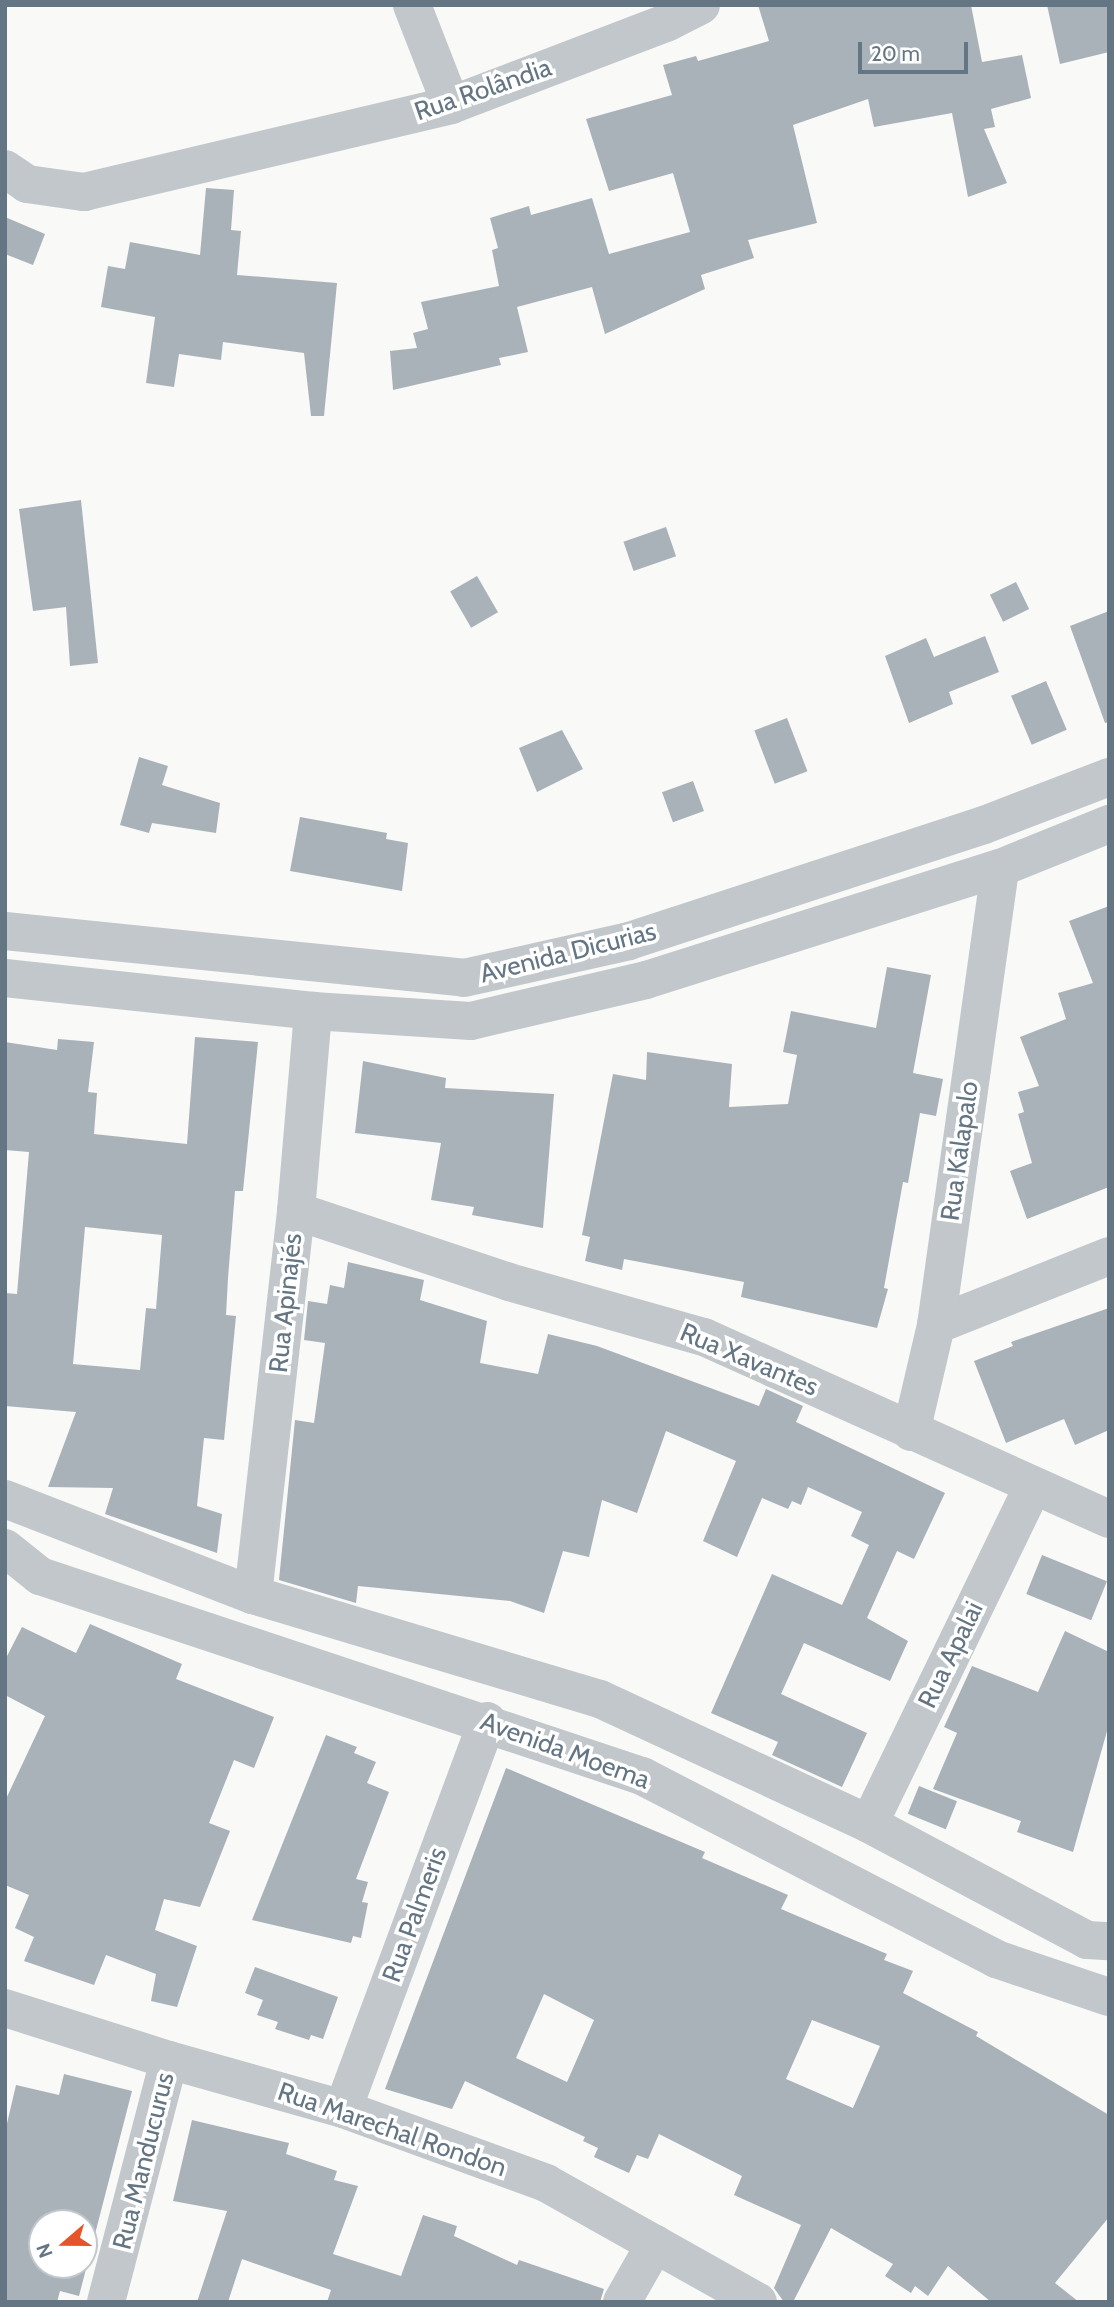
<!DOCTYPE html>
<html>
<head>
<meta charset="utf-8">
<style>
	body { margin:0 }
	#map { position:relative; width:1114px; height:2307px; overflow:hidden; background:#f9f9f7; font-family:Cabin,sans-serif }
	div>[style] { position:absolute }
	.building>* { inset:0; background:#a9b2b9; transform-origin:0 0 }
	.minor>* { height:38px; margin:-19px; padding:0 19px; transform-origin:19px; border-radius:19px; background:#c2c7cb }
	span { translate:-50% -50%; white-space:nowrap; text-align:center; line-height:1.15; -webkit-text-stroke:7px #fff; paint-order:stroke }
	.street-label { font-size:26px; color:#647583 }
	.frame { position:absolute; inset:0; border:7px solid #647583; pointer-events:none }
	.north { position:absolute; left:28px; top:2209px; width:70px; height:70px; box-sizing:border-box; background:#fff; border:2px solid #c1c8cd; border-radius:50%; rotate:250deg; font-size:19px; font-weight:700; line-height:28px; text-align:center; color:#647583 }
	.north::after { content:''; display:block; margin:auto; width:24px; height:32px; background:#e85429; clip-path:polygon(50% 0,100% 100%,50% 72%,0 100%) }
	.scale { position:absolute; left:858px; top:42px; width:110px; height:32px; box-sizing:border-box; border:4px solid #647583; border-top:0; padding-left:9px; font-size:21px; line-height:24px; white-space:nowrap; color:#647583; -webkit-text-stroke:5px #fff; paint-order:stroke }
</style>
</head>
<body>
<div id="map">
	<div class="building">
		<i style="clip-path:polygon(758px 5px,971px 5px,982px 62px,1022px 55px,1031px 98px,991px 109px,995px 127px,984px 129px,1007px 183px,968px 197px,952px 113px,874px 127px,868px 99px,793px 125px,817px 223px,748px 240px,754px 258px,701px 275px,705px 289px,605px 334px,592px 287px,517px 307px,528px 352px,499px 358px,501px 365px,393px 390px,390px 351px,417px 348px,413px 333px,428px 329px,421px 302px,499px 286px,492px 250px,498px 248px,490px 218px,529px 206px,531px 215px,592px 198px,609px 254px,690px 232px,673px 173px,609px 191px,586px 119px,672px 95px,663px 65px,696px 56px,698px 61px,769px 41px)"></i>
		<i style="clip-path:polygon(1047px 5px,1109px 5px,1109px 52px,1060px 64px)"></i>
		<i style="clip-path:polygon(206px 188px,234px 190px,231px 230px,241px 231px,237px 275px,337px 283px,324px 416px,311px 416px,304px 353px,223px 342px,221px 360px,179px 354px,174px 387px,146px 383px,155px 317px,101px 307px,108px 266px,125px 269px,130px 242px,200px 255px)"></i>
		<i style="clip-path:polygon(5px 217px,45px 234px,33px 265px,5px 254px)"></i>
		<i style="clip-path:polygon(81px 500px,98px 663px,70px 666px,66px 607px,33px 611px,19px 509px)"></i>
		<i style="left:666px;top:527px;width:31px;height:45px;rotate:71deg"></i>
		<i style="left:477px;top:576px;width:42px;height:31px;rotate:60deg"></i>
		<i style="left:1016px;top:582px;width:30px;height:29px;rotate:64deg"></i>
		<i style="clip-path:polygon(1109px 611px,1109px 722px,1105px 723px,1070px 626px)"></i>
		<i style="clip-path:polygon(985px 636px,999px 672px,949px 692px,953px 704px,909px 723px,885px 656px,926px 638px,934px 657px)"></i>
		<i style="left:1046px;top:681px;width:53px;height:38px;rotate:67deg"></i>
		<i style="left:787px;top:718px;width:57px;height:35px;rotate:69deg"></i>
		<i style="clip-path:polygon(562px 730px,583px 769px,537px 792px,519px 748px)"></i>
		<i style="clip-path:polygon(139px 757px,168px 766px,162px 785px,220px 803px,216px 833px,152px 823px,149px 833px,120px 825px)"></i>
		<i style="left:693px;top:781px;width:32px;height:33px;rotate:70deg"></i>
		<i style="clip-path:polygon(300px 817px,387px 833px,386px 839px,408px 843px,402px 891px,290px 871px)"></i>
		<i style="clip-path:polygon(1109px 906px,1109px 1187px,1027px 1219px,1010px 1171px,1032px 1163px,1018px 1114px,1024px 1112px,1018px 1092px,1039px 1086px,1020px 1037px,1066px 1019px,1058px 993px,1093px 983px,1069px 921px)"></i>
		<i style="clip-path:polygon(887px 967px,931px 975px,913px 1073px,943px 1079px,936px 1116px,920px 1113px,908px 1183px,903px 1182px,884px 1288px,888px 1289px,877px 1328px,741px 1297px,744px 1282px,624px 1259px,622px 1270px,585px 1261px,590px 1237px,582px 1235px,613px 1074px,646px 1080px,647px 1052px,732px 1064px,729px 1107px,788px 1104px,797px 1055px,783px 1052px,791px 1011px,876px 1028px)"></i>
		<i style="clip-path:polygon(evenodd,195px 1037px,258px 1042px,243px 1191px,235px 1191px,228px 1278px,226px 1315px,236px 1316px,224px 1440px,204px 1438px,197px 1506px,222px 1514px,217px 1553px,105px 1514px,113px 1488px,48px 1487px,76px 1412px,5px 1406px,5px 1293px,17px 1294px,29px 1152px,5px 1150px,5px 1042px,57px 1050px,58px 1039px,94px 1042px,88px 1092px,97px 1093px,94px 1134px,187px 1144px,195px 1037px,85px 1227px,162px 1235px,156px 1309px,146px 1308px,140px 1370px,73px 1364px,85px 1227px)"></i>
		<i style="clip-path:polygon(363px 1061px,446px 1078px,445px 1088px,554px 1094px,543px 1228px,472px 1215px,474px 1207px,431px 1200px,441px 1143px,355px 1133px)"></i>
		<i style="clip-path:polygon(348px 1262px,424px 1280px,420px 1300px,487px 1321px,480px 1363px,538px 1374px,548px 1334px,597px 1346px,759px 1406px,766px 1389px,803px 1406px,796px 1422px,945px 1493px,914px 1559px,897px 1551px,867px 1618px,908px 1641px,890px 1681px,804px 1643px,781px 1694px,867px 1733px,842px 1787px,772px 1755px,778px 1742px,711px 1713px,772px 1574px,842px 1605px,869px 1545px,851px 1536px,862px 1512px,808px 1487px,801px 1505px,792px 1501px,788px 1509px,762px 1498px,737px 1557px,703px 1541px,736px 1461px,666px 1431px,637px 1513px,602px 1500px,589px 1557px,563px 1551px,544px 1613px,510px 1601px,358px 1586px,356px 1603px,279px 1580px,295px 1420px,314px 1423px,325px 1343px,304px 1340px,308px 1301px,327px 1304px,330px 1285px,344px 1288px)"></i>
		<i style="clip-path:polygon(1109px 1308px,1109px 1430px,1075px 1445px,1064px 1419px,1006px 1443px,974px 1361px,1013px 1346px,1011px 1342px)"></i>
		<i style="left:1042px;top:1555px;width:70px;height:42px;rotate:22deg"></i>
		<i style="clip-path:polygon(90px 1624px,182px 1664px,176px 1679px,274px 1717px,254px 1768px,234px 1760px,209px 1823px,230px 1831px,200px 1907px,164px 1899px,155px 1930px,197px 1946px,177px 2007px,151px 2001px,156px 1974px,106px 1955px,94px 1985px,24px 1961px,34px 1937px,15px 1928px,29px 1895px,5px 1885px,5px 1801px,45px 1716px,5px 1695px,5px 1660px,22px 1627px,76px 1653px)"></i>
		<i style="clip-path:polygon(1065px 1631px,1109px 1652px,1109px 1724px,1073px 1852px,1017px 1832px,1021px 1821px,933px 1789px,957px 1733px,944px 1727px,972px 1666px,1038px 1692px)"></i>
		<i style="clip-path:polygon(326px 1735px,357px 1747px,354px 1753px,376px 1762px,367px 1783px,389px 1792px,356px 1879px,368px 1882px,362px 1902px,368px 1903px,361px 1938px,353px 1936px,351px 1943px,252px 1920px)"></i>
		<i style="clip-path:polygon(evenodd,506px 1768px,705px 1852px,702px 1858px,788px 1895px,781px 1909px,887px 1954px,884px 1960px,913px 1971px,903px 1993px,978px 2032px,976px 2036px,1109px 2115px,1109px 2217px,1055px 2283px,1079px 2302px,991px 2302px,948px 2266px,928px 2296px,915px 2286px,911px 2293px,885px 2276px,893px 2264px,831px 2228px,793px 2302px,784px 2302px,774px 2288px,801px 2225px,734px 2195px,742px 2176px,659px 2134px,648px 2159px,637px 2155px,629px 2173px,594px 2157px,598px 2148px,583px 2141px,585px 2137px,465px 2081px,452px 2109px,385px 2089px,506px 1768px,544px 1994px,594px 2020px,567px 2082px,516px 2058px,544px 1994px,506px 1768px,812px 2020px,880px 2046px,853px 2108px,786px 2079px,812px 2020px)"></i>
		<i style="left:919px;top:1786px;width:41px;height:30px;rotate:22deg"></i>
		<i style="clip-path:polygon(255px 1967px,338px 1997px,323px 2039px,311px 2035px,309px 2040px,275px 2029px,278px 2022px,257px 2015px,263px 2000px,245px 1993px)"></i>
		<i style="clip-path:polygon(evenodd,64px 2074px,132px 2091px,79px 2296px,60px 2291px,57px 2302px,5px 2302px,5px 2132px,16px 2085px,59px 2095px,64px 2074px,42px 2223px,84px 2223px,84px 2265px,42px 2265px,42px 2223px)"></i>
		<i style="clip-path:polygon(192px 2120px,289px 2143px,286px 2154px,337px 2171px,334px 2180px,358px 2186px,333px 2254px,401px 2276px,423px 2215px,457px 2226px,454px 2236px,517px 2265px,519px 2260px,604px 2289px,600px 2302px,327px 2302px,331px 2290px,242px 2259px,228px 2302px,197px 2302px,227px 2211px,173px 2201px)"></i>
	</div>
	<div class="minor">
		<i style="left:412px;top:5px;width:107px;rotate:68.7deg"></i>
		<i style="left:5px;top:169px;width:27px;rotate:34deg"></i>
		<i style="left:27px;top:184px;width:58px;rotate:8deg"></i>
		<i style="left:84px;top:192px;width:377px;rotate:-13.3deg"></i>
		<i style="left:451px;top:105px;width:232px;rotate:-20.9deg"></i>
		<i style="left:668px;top:22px;width:37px;rotate:-27deg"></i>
		<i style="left:5px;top:931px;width:461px;rotate:5.8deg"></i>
		<i style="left:464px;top:978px;width:169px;rotate:-12.6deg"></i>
		<i style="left:629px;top:941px;width:373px;rotate:-18.1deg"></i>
		<i style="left:984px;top:825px;width:134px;rotate:-21deg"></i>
		<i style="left:5px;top:978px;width:310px;rotate:6.1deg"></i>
		<i style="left:313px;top:1011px;width:158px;rotate:3.6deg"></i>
		<i style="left:471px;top:1021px;width:180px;rotate:-13.2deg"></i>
		<i style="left:646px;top:980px;width:371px;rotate:-17.6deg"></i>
		<i style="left:1000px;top:868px;width:118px;rotate:-22deg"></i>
		<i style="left:296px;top:1211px;width:225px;rotate:18.4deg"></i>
		<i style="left:509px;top:1282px;width:203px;rotate:15.8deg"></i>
		<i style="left:704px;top:1337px;width:444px;rotate:24.2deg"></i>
		<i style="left:936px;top:1325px;width:186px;rotate:-21.7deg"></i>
		<i style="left:911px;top:1432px;width:110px;rotate:-76.8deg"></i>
		<i style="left:936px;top:1325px;width:461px;rotate:-82deg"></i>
		<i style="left:5px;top:1499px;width:266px;rotate:21.2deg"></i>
		<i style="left:253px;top:1595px;width:362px;rotate:16.7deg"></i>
		<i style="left:600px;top:1699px;width:297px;rotate:24.9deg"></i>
		<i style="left:869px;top:1824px;width:247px;rotate:28deg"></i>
		<i style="left:1087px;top:1940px;width:22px;rotate:3deg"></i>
		<i style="left:5px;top:1548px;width:45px;rotate:38.7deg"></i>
		<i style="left:40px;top:1576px;width:634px;rotate:18.38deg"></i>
		<i style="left:642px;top:1776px;width:399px;rotate:27.3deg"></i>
		<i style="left:996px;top:1959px;width:119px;rotate:18.6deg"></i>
		<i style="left:253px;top:1595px;width:386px;rotate:-83.6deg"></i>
		<i style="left:296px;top:1211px;width:201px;rotate:-85.1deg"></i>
		<i style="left:869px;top:1824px;width:376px;rotate:-64.1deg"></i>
		<i style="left:5px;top:2008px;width:172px;rotate:17.6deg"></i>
		<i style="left:169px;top:2060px;width:181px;rotate:15.7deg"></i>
		<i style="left:343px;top:2109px;width:216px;rotate:20deg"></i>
		<i style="left:546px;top:2183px;width:243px;rotate:29.3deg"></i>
		<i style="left:343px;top:2109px;width:414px;rotate:-69.6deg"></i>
		<i style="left:106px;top:2302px;width:250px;rotate:-75.4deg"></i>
		<i style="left:622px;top:2302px;width:67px;rotate:-60.4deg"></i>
	</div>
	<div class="street-label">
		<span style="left:483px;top:90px;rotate:-19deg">Rua Rolândia</span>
		<span style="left:568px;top:953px;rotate:-14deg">Avenida Dicurias</span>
		<span style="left:960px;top:1151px;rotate:-82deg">Rua Kalapalo</span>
		<span style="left:286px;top:1303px;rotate:-84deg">Rua Apinajés</span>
		<span style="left:749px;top:1360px;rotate:23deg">Rua Xavantes</span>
		<span style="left:951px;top:1655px;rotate:-64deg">Rua Apalai</span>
		<span style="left:565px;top:1751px;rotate:20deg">Avenida Moema</span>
		<span style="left:415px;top:1915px;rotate:-70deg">Rua Palmeris</span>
		<span style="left:392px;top:2130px;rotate:19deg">Rua Marechal Rondon</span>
		<span style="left:144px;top:2161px;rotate:-76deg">Rua Manducurus</span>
	</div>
	<div class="frame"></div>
	<div class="north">N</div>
	<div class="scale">20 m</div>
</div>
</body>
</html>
